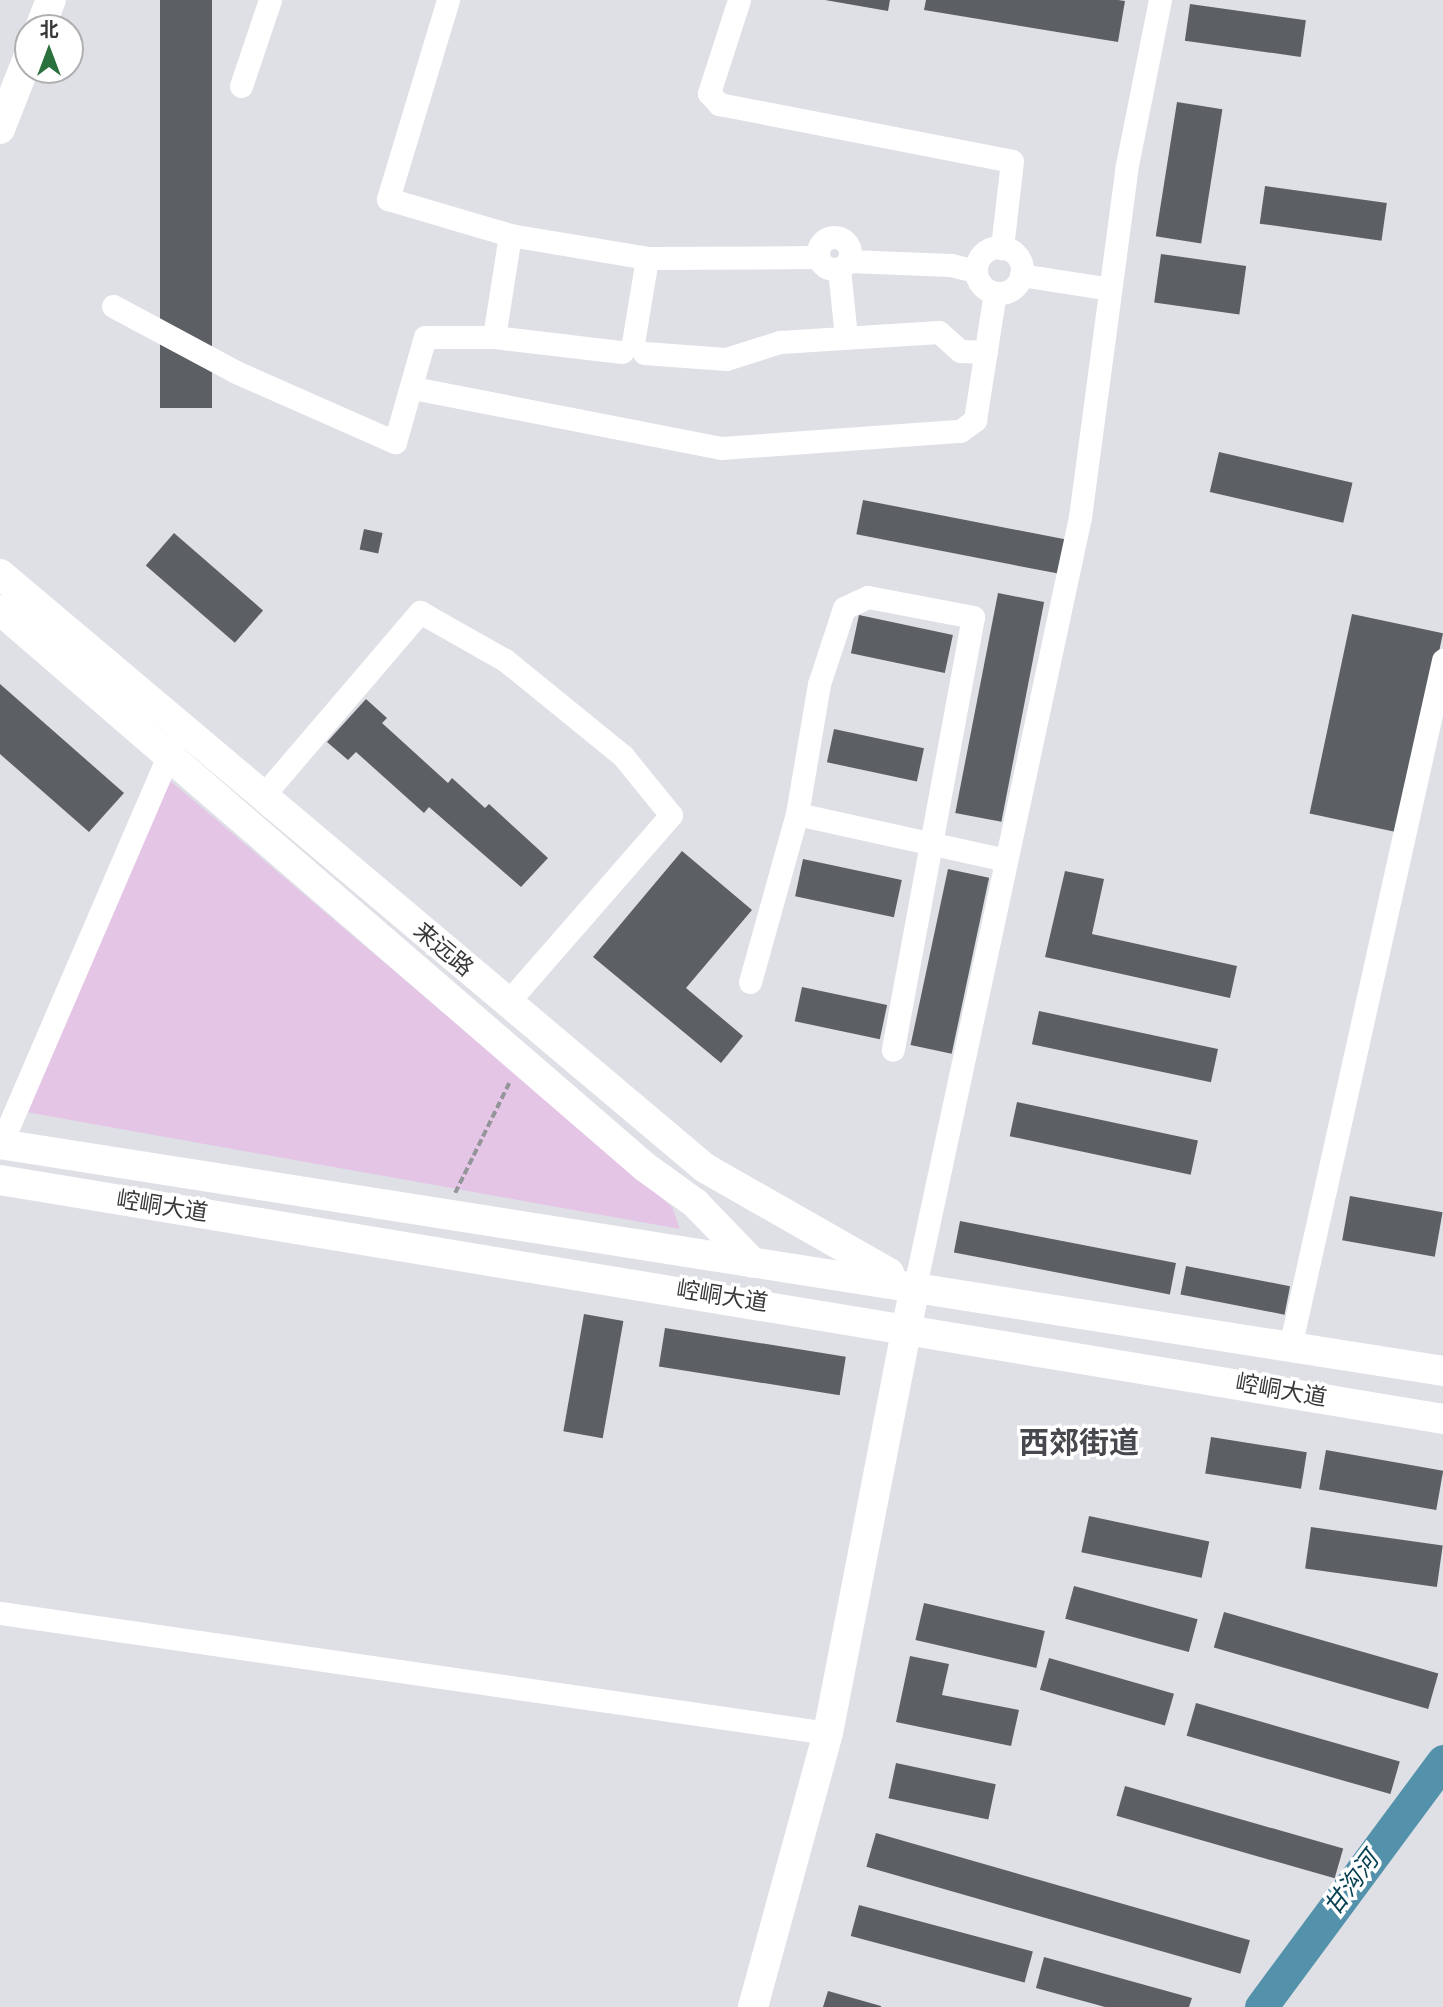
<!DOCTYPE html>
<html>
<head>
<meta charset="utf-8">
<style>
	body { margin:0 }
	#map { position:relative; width:1443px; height:2007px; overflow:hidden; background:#dee0e6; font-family:"Work Sans","Noto Sans SC",sans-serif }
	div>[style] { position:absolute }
	.green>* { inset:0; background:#e4c5e6 }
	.river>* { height:33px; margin:-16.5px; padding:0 16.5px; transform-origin:16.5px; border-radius:16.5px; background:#5392aa }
	.building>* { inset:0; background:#5c6065; transform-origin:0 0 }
	.path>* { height:3.5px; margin-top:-1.75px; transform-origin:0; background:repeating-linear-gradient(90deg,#939599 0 7px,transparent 0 10.5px) }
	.minor>* { height:23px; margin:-11.5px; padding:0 11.5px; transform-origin:11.5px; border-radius:11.5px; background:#fff }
	.minor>.ring { margin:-11.5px; padding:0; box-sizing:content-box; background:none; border:23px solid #fff; border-radius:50% }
	.major>* { height:30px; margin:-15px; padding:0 15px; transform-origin:15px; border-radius:15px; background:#fff }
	span { translate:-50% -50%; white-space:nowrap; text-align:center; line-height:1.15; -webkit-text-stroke:7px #fff; paint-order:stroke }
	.street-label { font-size:23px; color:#37383a }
	.water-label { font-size:24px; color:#074152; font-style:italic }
	.district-label { font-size:30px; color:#47484e; font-weight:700 }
	.north { position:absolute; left:14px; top:14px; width:70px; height:70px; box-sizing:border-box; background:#fff; border:2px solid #afafb0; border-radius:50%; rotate:0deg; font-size:19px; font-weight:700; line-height:28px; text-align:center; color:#37383a }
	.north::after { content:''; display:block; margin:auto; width:24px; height:32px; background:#2b713d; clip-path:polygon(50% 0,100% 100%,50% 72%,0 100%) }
</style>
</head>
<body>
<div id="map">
	<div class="green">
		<i style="clip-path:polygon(167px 778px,672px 1207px,680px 1229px,15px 1110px)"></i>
	</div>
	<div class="river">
		<i style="left:1261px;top:2007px;width:306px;rotate:-53.5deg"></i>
	</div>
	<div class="building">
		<i style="left:160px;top:0;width:52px;height:408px"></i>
		<i style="clip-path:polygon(825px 0,890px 0,888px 11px)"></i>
		<i style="clip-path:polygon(926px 0,1118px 0,1125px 1px,1118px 42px,924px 10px)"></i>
		<i style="left:1190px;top:4px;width:117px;height:37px;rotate:8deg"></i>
		<i style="left:1177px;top:102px;width:46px;height:136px;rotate:9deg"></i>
		<i style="left:1265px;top:186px;width:123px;height:38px;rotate:8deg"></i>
		<i style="left:1161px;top:254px;width:86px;height:49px;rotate:8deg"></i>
		<i style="left:1219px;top:452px;width:137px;height:41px;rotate:13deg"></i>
		<i style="left:863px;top:500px;width:207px;height:35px;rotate:11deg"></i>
		<i style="left:364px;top:529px;width:19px;height:21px;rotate:12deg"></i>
		<i style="left:174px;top:533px;width:118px;height:43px;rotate:41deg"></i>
		<i style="left:998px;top:593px;width:47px;height:224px;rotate:11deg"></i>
		<i style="left:1352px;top:614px;width:93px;height:204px;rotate:12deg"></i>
		<i style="left:859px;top:615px;width:96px;height:39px;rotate:12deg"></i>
		<i style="clip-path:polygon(0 684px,124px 793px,89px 832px,0 754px)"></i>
		<i style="clip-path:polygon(366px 699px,387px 718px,382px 723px,448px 783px,452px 778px,485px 808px,489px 804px,548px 858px,521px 887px,429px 807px,424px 813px,356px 752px,348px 760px,327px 742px)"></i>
		<i style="left:834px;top:729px;width:92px;height:34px;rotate:12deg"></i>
		<i style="clip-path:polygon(682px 851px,752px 910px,686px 988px,743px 1036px,721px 1063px,593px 957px)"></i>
		<i style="left:803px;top:859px;width:101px;height:38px;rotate:12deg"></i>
		<i style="left:948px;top:869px;width:42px;height:180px;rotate:12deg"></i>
		<i style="clip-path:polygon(1065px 871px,1104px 879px,1092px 934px,1237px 966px,1230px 998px,1045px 957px)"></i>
		<i style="left:802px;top:987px;width:87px;height:35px;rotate:12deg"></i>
		<i style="left:1039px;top:1011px;width:183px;height:34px;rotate:12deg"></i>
		<i style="left:1017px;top:1102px;width:185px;height:35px;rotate:12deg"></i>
		<i style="left:1350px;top:1196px;width:94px;height:45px;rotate:10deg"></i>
		<i style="left:960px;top:1221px;width:220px;height:32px;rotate:11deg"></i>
		<i style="left:1186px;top:1266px;width:106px;height:29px;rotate:11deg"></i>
		<i style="left:584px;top:1314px;width:40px;height:119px;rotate:10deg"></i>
		<i style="left:665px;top:1328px;width:183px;height:39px;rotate:9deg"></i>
		<i style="left:1211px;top:1437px;width:97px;height:37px;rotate:9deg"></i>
		<i style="left:1326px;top:1450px;width:119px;height:40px;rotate:10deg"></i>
		<i style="left:1089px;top:1516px;width:123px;height:37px;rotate:12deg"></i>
		<i style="left:1311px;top:1527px;width:133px;height:42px;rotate:8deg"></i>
		<i style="left:1074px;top:1586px;width:128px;height:34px;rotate:15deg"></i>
		<i style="left:924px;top:1603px;width:124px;height:38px;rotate:13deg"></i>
		<i style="left:1224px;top:1612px;width:223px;height:37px;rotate:16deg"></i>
		<i style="clip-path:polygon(910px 1656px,949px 1664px,942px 1695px,1019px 1710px,1011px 1746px,896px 1722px)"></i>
		<i style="left:1049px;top:1658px;width:130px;height:33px;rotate:16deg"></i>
		<i style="left:1196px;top:1703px;width:212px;height:34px;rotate:16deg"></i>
		<i style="left:896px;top:1763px;width:102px;height:36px;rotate:12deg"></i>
		<i style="left:1125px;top:1786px;width:227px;height:31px;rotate:16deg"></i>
		<i style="left:876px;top:1833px;width:389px;height:35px;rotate:16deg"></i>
		<i style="left:859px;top:1905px;width:180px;height:32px;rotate:15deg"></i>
		<i style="clip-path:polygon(1044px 1957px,1192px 1998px,1189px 2007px,1105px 2007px,1036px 1988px)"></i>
		<i style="clip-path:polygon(828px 1991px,881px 2006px,881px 2007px,823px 2007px)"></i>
	</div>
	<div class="path">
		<i style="left:455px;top:1193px;width:125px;rotate:-63.8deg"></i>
	</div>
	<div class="minor">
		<i style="left:448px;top:0;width:208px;rotate:106.8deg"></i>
		<i style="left:388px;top:199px;width:127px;rotate:16.4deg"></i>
		<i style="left:510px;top:235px;width:139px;rotate:9.5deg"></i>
		<i style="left:647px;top:258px;width:171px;rotate:-0.3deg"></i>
		<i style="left:739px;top:0;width:98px;rotate:107.9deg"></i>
		<i style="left:709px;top:93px;width:15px;rotate:48deg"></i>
		<i style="left:719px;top:104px;width:298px;rotate:11deg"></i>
		<i style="left:1012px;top:161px;width:88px;rotate:96.6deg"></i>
		<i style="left:241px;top:86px;width:91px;rotate:-71.4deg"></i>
		<i class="ring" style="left:818px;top:237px;width:9px;height:9px"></i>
		<i class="ring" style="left:976px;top:247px;width:23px;height:23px"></i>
		<i style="left:849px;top:261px;width:102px;rotate:2.2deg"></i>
		<i style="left:951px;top:265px;width:25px;rotate:14deg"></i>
		<i style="left:839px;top:269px;width:68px;rotate:84.1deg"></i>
		<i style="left:1021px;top:275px;width:90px;rotate:8.9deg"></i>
		<i style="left:113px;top:306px;width:140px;rotate:28.2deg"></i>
		<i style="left:236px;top:372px;width:174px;rotate:23.8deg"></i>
		<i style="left:395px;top:442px;width:109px;rotate:-74.1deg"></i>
		<i style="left:425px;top:337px;width:69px"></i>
		<i style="left:494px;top:337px;width:103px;rotate:-81.1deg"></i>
		<i style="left:494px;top:337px;width:129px;rotate:6.7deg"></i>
		<i style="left:633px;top:343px;width:86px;rotate:-80.6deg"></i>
		<i style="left:644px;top:353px;width:82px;rotate:4.2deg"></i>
		<i style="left:726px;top:359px;width:57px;rotate:-17.5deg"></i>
		<i style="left:780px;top:342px;width:159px;rotate:-3.6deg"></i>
		<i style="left:939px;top:332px;width:28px;rotate:42deg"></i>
		<i style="left:960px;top:351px;width:26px;rotate:2deg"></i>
		<i style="left:413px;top:388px;width:314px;rotate:11deg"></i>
		<i style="left:721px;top:448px;width:240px;rotate:-4.1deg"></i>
		<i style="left:960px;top:431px;width:19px;rotate:-36deg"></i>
		<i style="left:975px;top:420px;width:129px;rotate:-81.1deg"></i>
		<i style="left:261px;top:798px;width:245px;rotate:-49.5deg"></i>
		<i style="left:420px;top:612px;width:98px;rotate:29.5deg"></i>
		<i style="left:505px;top:660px;width:152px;rotate:39.1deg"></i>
		<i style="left:623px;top:756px;width:76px;rotate:50.9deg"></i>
		<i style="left:671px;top:815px;width:249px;rotate:131.1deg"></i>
		<i style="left:797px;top:814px;width:214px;rotate:12.4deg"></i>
		<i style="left:750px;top:982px;width:174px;rotate:-74.4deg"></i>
		<i style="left:797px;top:814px;width:132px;rotate:-80.4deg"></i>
		<i style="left:819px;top:684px;width:80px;rotate:-71.8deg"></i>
		<i style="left:844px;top:608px;width:26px;rotate:-25deg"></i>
		<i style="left:868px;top:597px;width:107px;rotate:10.8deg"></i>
		<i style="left:973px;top:617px;width:440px;rotate:100.5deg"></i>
		<i style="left:1px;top:1144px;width:438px;rotate:-66.7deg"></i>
		<i style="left:915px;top:1286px;width:787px;rotate:-77.89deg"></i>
		<i style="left:1080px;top:517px;width:350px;rotate:-82.4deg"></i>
		<i style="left:1126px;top:170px;width:173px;rotate:-78.7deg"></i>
		<i style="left:1290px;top:1347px;width:704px;rotate:-77.44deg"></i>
		<i style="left:0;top:1613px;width:837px;rotate:8.25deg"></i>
	</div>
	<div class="major">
		<i style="left:40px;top:28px;width:30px;rotate:-69deg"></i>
		<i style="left:0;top:129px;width:76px;rotate:-68.5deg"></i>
		<i style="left:0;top:574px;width:922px;rotate:40.12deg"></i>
		<i style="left:705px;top:1168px;width:212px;rotate:29.7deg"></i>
		<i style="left:0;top:610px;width:852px;rotate:40.81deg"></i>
		<i style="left:645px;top:1167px;width:62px;rotate:35.8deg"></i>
		<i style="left:695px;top:1203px;width:83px;rotate:46deg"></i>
		<i style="left:0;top:1144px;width:1461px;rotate:8.94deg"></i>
		<i style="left:0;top:1180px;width:1463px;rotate:9.4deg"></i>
		<i style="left:753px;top:2007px;width:284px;rotate:-74.7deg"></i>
		<i style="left:828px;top:1733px;width:455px;rotate:-79deg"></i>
	</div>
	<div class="street-label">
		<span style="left:443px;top:950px;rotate:40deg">来远路</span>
		<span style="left:162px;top:1207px;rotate:9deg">崆峒大道</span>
		<span style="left:722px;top:1297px;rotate:9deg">崆峒大道</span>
		<span style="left:1281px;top:1391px;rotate:10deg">崆峒大道</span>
	</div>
	<div class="water-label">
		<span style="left:1352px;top:1884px;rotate:-53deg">甘沟河</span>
	</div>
	<div class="district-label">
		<span style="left:1079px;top:1443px">西郊街道</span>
	</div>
	<div class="north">北</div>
</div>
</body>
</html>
